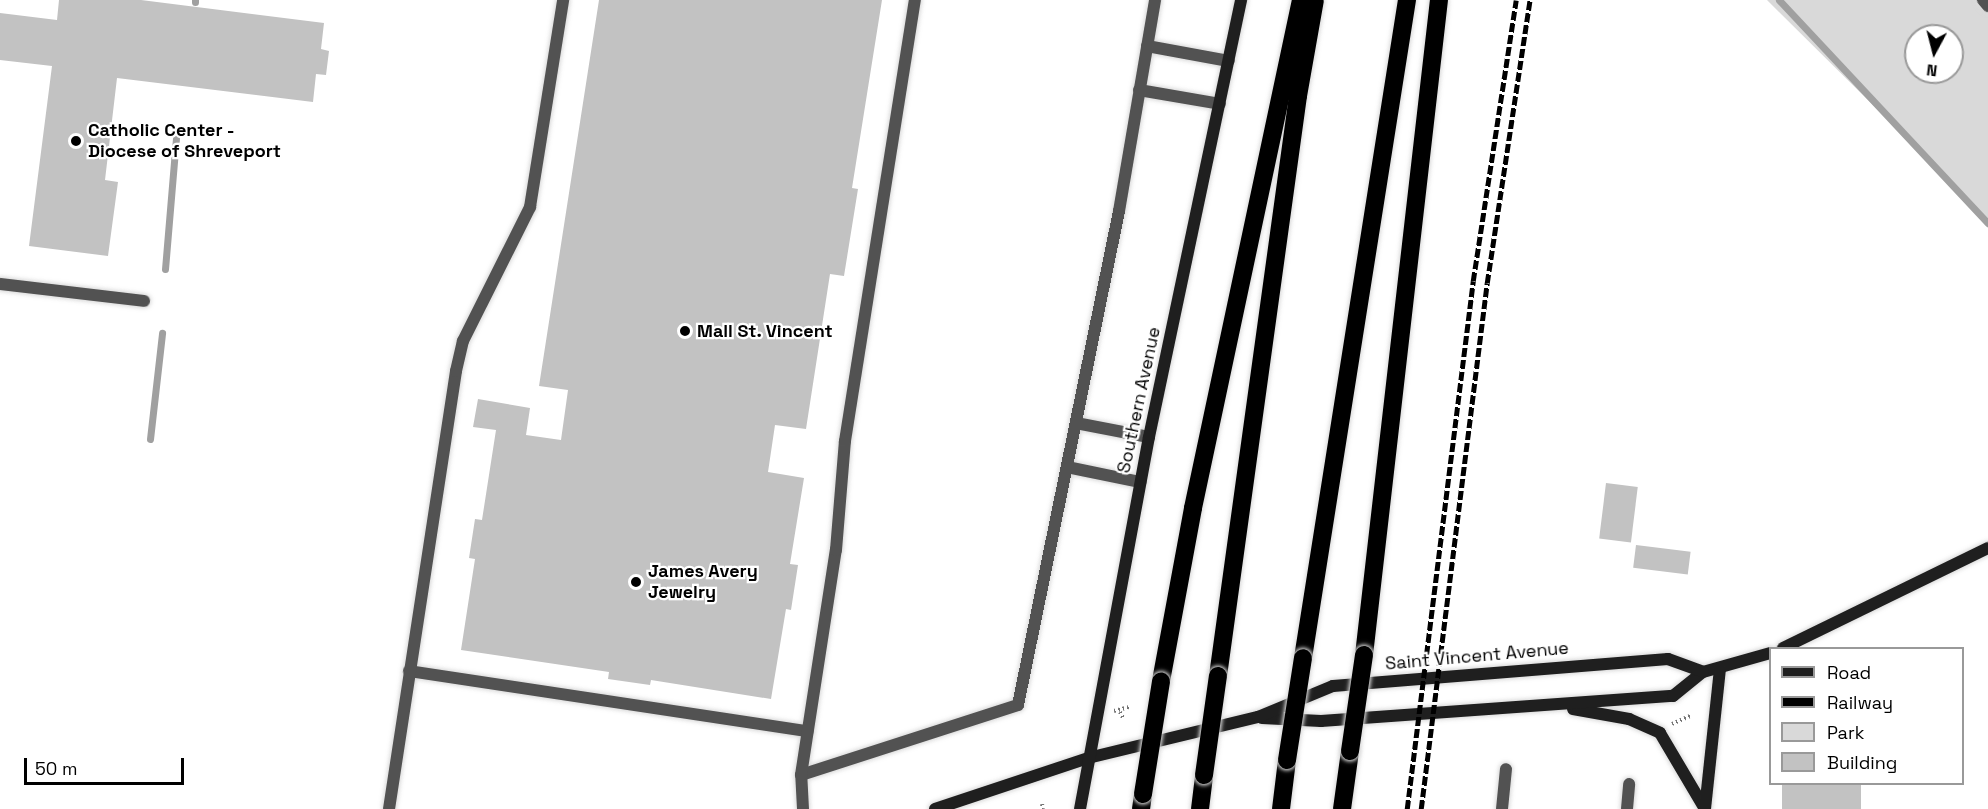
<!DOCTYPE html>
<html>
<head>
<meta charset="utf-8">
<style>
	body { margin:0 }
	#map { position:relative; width:1988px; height:809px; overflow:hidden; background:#fff; font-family:"Space Grotesk",sans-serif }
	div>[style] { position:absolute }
	.green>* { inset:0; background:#d9d9d9 }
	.stream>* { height:7px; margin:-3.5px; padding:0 3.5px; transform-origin:3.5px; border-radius:3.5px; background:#a0a0a0 }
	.building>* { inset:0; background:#c2c2c2; transform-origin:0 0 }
	.path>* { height:4px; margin-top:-2px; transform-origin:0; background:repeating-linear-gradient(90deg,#747474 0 1.5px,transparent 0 4.5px) }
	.roads { filter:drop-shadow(0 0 2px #dbdbdb) drop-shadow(0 0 2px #dbdbdb) }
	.lane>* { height:12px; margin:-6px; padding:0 6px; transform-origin:6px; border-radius:6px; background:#525252 }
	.street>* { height:12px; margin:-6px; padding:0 6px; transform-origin:6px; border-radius:6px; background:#525252 }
	.secondary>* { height:12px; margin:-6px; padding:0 6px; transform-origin:6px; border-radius:6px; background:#1f1f1f }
	.highway>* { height:18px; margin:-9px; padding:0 9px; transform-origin:9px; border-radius:9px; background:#000 }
	.rail>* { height:4.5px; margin-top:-2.25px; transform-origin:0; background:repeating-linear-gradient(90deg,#000 0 9px,transparent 0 12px) }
	.bridges { filter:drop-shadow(0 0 2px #dbdbdb) drop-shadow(0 0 2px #dbdbdb) }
	.highway-bridge>* { height:18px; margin:-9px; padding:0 9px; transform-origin:9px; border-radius:9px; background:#000 }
	.dots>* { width:16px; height:16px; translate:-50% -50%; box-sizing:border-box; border:3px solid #fff; border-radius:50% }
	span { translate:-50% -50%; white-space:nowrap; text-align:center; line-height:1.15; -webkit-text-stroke:4.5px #fff; paint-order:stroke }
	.poi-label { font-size:18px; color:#000; font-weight:700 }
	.left { translate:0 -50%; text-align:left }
	.street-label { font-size:18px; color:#000 }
	.legend { position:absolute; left:1769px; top:647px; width:195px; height:138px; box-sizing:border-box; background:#fff; border:2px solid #999; margin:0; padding:8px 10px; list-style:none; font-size:18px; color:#000 }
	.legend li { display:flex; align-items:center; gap:12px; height:30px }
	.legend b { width:30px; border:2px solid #999 }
	.north { position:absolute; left:1904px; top:24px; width:60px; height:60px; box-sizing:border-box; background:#fff; border:2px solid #999; border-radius:50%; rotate:187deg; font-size:16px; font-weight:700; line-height:24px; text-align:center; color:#000 }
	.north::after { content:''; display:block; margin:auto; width:21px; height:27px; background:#000; clip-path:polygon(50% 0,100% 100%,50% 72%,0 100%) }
	.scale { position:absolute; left:24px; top:758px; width:160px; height:27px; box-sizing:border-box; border:3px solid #000; border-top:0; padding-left:8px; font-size:18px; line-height:21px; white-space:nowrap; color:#000; -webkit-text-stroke:4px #fff; paint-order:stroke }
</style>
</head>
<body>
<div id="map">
	<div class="green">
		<i style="clip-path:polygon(evenodd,1767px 0,1988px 0,1988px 219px,1767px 0,1916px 36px,1952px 36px,1952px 72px,1916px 72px,1916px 36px)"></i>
	</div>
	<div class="stream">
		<i style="left:1779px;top:0;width:306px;rotate:46.9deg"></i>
		<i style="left:195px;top:2px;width:2px;rotate:-90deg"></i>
		<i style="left:165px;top:269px;width:131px;rotate:-85.2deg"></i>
		<i style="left:150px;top:439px;width:107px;rotate:-83.5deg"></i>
	</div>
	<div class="building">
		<i style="clip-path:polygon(59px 0,141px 0,324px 23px,321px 49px,329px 51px,326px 75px,316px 74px,313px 102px,117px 78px,105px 180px,118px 182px,108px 256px,29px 246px,52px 66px,0 60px,0 13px,57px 20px)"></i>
		<i style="clip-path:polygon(599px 0,882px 0,852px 188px,858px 189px,844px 276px,830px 274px,806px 429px,775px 425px,768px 472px,804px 478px,790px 564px,798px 565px,791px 610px,786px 609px,771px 699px,651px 680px,650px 685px,608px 679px,609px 672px,461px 650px,475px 559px,469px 558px,475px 519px,482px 520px,496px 430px,473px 427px,478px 399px,530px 408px,526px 435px,561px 440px,568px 390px,539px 386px)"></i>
		<i style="left:1606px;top:483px;width:32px;height:56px;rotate:7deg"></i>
		<i style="left:1636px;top:545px;width:55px;height:23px;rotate:7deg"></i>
		<i style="left:1782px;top:783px;width:79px;height:26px"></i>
	</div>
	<div class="path">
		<i style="left:1114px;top:711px;width:16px;rotate:-15deg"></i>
		<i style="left:1120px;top:712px;width:7px;rotate:63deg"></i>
		<i style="left:1672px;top:724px;width:20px;rotate:-24deg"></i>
		<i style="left:1042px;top:804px;width:5px;rotate:79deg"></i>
	</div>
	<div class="roads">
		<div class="lane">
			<i style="left:1983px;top:0;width:8px;rotate:50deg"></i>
			<i style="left:1147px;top:46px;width:83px;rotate:10.4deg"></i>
			<i style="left:1139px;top:90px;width:82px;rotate:9.8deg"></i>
			<i style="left:1076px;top:423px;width:74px;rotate:10.9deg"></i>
			<i style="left:1067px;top:467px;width:75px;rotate:11.6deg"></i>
			<i style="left:409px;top:671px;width:403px;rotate:8.6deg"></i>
			<i style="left:801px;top:775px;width:228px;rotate:-17.9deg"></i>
			<i style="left:1018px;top:705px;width:504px;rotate:-78.44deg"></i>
			<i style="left:1119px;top:211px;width:214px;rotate:-80.3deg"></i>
			<i style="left:389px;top:809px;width:443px;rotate:-81.3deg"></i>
			<i style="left:456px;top:371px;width:31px;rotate:-77deg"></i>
			<i style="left:463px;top:341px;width:150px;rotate:-63.4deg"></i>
			<i style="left:530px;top:207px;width:210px;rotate:-80.9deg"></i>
			<i style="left:803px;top:809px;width:34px;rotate:-93deg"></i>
			<i style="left:801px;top:775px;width:228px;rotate:-81.2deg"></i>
			<i style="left:836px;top:550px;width:109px;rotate:-85.3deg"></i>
			<i style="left:845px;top:441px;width:447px;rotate:-81deg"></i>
			<i style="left:1502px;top:809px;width:40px;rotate:-84.3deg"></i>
			<i style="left:1627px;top:809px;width:25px;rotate:-85deg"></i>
		</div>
		<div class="street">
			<i style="left:0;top:284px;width:145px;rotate:6.7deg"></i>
		</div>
		<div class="secondary">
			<i style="left:1783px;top:648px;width:228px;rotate:-26deg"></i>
			<i style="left:1573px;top:709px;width:57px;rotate:10.1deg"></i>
			<i style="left:1629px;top:719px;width:34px;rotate:24deg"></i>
			<i style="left:1660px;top:733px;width:88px;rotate:59.4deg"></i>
			<i style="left:1262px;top:718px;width:59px;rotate:2.9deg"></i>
			<i style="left:1321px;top:721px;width:353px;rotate:-4.1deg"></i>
			<i style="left:1673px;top:696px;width:38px;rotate:-39deg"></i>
			<i style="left:1703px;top:672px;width:70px;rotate:-15.8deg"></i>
			<i style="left:935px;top:809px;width:161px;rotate:-18.4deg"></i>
			<i style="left:1088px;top:758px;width:175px;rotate:-13.6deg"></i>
			<i style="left:1258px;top:717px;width:81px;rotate:-22.5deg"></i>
			<i style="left:1333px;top:686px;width:336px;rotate:-4.6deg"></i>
			<i style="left:1668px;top:659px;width:37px;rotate:20deg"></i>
			<i style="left:1080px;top:809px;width:378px;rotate:-79.5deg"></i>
			<i style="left:1149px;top:437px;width:447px;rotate:-78.1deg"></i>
			<i style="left:1705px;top:809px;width:141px;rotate:-83.9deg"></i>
		</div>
		<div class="highway">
			<i style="left:1364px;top:655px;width:659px;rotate:-83.47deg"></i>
			<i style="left:1303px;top:658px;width:666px;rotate:-81.02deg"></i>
			<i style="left:1218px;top:676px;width:585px;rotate:-82.15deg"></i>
			<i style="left:1298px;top:96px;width:97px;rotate:-80deg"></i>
			<i style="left:1161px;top:681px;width:176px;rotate:-79.5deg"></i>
			<i style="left:1193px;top:508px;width:519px;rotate:-78deg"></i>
			<i style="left:1141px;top:809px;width:15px;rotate:-82deg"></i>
			<i style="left:1200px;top:809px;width:34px;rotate:-83deg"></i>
			<i style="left:1281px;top:809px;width:49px;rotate:-83deg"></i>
			<i style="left:1342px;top:809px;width:59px;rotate:-82.1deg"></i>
		</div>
	</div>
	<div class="rail">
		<i style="left:1407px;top:809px;width:532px;rotate:-82.87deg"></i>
		<i style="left:1473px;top:281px;width:284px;rotate:-81.3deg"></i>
		<i style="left:1421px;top:809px;width:530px;rotate:-82.85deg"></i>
		<i style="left:1487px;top:283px;width:286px;rotate:-81.4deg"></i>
	</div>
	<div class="bridges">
		<div class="highway-bridge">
			<i style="left:1350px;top:751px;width:97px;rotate:-81.7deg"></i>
			<i style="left:1287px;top:760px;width:103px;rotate:-81.1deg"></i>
			<i style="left:1204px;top:775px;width:100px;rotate:-82deg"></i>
			<i style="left:1143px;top:794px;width:114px;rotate:-80.9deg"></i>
		</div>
	</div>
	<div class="dots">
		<i style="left:76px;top:141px;background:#000"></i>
		<i style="left:685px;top:331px;background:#000"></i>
		<i style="left:636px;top:582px;background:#000"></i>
	</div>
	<div class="poi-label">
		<span class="left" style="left:88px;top:141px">Catholic Center -<br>Diocese of Shreveport</span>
		<span class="left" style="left:697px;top:331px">Mall St. Vincent</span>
		<span class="left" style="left:648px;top:582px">James Avery<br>Jewelry</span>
	</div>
	<div class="street-label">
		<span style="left:1139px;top:400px;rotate:-78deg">Southern Avenue</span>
		<span style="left:1477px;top:656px;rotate:-5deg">Saint Vincent Avenue</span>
	</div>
	<ul class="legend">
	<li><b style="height:8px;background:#1f1f1f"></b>Road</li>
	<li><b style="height:8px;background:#000"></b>Railway</li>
	<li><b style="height:16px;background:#d9d9d9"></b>Park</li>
	<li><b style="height:16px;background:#c2c2c2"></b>Building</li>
	</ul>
	<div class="north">N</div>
	<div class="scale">50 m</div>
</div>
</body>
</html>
